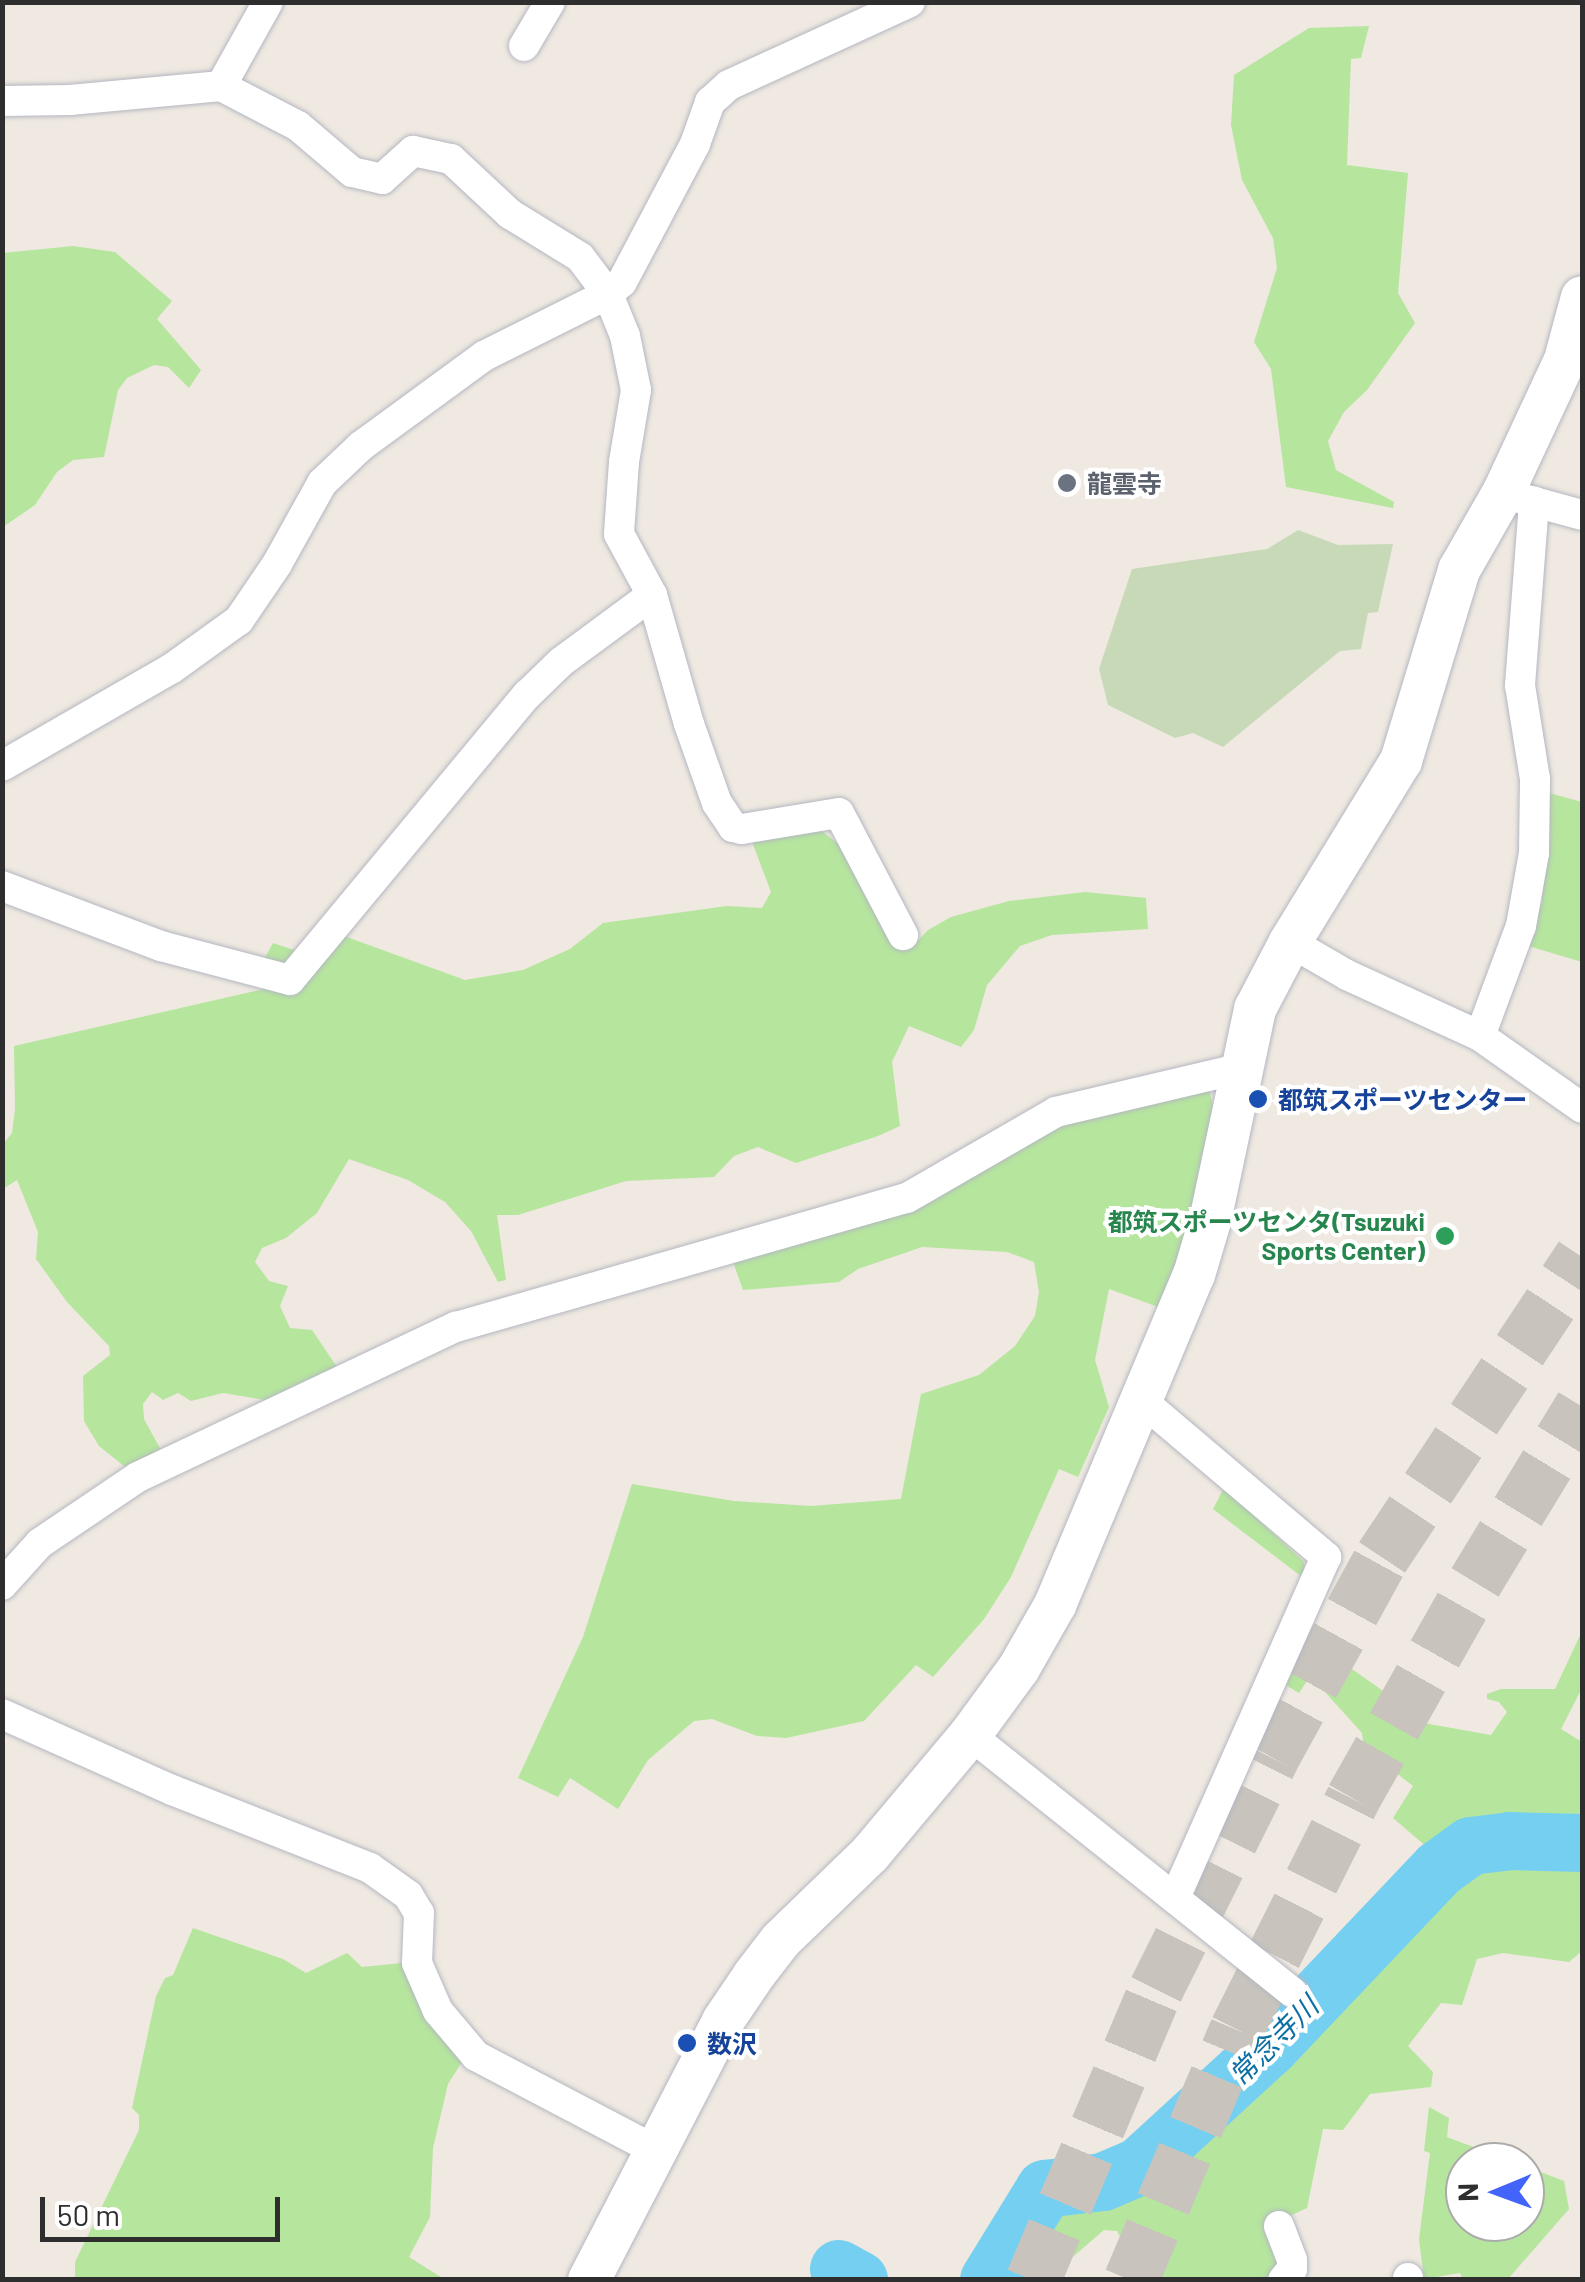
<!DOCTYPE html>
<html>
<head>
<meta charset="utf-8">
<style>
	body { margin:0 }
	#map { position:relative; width:1585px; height:2282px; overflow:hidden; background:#efe9e1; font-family:Barlow,"Noto Sans JP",sans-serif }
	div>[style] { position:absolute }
	.green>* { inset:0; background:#b6e59e }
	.cemetery>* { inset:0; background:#c8d9b8 }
	.river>* { height:58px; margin:-29px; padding:0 29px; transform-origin:29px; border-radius:29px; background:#75cff0 }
	.highway-tunnel>* { height:55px; margin-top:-27.5px; transform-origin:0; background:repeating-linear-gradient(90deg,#c8c4bd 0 55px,transparent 0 83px) }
	.roads { filter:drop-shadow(0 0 2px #b4b7c1) drop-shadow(0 0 2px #b4b7c1) }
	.street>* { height:30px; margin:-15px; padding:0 15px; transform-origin:15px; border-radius:15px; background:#fff }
	.secondary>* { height:42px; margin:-21px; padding:0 21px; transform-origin:21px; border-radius:21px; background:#fff }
	.dots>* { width:28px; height:28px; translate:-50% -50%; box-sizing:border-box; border:5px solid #fff; border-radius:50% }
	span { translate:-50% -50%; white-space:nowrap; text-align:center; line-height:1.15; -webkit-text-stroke:8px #fff; paint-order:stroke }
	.worship-label { font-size:25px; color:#5b616d; font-weight:700 }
	.left { translate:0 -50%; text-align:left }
	.transit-label { font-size:25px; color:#164399; font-weight:700 }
	.leisure-label { font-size:25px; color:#27864d; font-weight:700 }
	.right { translate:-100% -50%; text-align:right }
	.water-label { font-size:28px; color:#0d6fa3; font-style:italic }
	.frame { position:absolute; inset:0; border:5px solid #2e2e2e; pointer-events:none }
	.north { position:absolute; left:1445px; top:2142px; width:100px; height:100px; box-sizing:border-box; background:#fff; border:2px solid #ababab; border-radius:50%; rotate:269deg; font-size:28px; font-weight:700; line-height:40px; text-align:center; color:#2e2e2e }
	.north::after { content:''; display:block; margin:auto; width:35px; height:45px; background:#4264fb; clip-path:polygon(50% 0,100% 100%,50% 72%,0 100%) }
	.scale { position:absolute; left:40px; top:2197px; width:240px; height:45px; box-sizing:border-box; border:5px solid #2e2e2e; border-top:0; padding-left:12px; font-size:30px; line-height:35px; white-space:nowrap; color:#2e2e2e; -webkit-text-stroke:8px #fff; paint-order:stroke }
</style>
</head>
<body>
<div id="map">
	<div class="green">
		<i style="clip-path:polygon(1369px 26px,1361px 58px,1351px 59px,1347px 165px,1408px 173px,1398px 293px,1415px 323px,1367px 390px,1344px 412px,1328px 441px,1336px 470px,1394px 502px,1393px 508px,1286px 487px,1271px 369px,1254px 342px,1277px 268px,1273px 238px,1242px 180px,1231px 125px,1234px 75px,1309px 28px)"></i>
		<i style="clip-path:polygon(73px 246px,115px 252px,172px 301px,157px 319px,201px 370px,189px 388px,168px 367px,154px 365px,127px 378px,118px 390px,104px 457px,73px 460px,57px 472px,35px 505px,3px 527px,3px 253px)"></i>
		<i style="clip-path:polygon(1549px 793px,1582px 802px,1582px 962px,1525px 945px,1542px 902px)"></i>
		<i style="clip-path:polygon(819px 829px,845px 849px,896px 934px,911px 948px,928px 930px,951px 917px,1009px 901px,1085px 892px,1146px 898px,1148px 929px,1052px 935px,1020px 946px,987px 985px,974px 1030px,961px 1047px,909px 1026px,892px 1062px,900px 1126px,878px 1136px,796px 1163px,758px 1147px,734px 1156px,714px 1177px,626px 1181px,518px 1215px,497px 1215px,506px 1280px,498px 1282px,471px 1231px,445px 1202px,408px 1180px,349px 1159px,317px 1213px,286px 1238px,262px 1248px,255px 1262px,269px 1281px,288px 1286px,280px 1306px,290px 1328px,312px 1330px,339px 1370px,271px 1401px,223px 1393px,191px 1401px,178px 1393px,163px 1400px,152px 1392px,143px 1404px,144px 1419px,163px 1454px,129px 1470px,99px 1446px,84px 1421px,83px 1376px,110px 1355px,109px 1346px,67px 1302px,36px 1259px,38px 1232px,17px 1180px,3px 1189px,3px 1144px,12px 1133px,15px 1109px,14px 1046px,264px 989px,255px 975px,273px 943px,303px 953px,344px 936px,465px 980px,523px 970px,570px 949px,603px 923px,727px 906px,762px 908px,771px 892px,751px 839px)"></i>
		<i style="clip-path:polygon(1209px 1089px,1214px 1110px,1194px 1206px,1161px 1308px,1109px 1289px,1095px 1360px,1109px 1407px,1078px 1477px,1059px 1469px,1011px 1577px,984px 1619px,933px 1677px,916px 1665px,864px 1721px,786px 1738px,757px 1736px,712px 1719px,694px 1721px,648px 1760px,618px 1809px,570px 1778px,558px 1797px,518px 1778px,583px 1637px,632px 1484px,734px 1501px,811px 1506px,901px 1499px,921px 1394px,979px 1375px,1015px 1346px,1035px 1316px,1039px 1292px,1034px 1262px,1007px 1252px,922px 1247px,858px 1269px,839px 1282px,743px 1290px,733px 1262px,1071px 1120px)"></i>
		<i style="clip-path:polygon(1224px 1488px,1304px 1562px,1306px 1580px,1213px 1509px)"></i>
		<i style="clip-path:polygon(1582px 1631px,1582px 1688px,1561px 1729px,1582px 1742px,1582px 1951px,1569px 1962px,1503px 1953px,1477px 1959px,1462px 2005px,1441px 2003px,1408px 2046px,1433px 2072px,1431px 2087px,1370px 2094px,1343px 2130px,1323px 2129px,1307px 2208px,1264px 2228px,1283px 2268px,1272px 2279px,1128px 2279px,1124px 2275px,1126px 2247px,1117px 2231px,1104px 2230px,1061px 2267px,1064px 2279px,1006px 2280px,1024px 2237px,1058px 2200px,1128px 2184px,1173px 2150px,1173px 2144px,1326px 1996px,1310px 1984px,1435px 1854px,1393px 1818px,1413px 1786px,1364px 1748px,1362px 1733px,1325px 1692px,1307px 1681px,1299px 1693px,1284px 1684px,1305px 1636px,1393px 1698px,1412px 1721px,1491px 1735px,1507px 1712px,1499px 1702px,1487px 1699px,1487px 1694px,1501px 1689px,1555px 1689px)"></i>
		<i style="clip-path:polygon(193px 1928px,283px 1959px,306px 1973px,347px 1953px,362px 1967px,412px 1962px,467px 2054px,448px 2084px,433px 2148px,430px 2217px,409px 2257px,444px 2279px,75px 2280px,75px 2262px,139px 2130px,139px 2115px,132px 2108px,156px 1996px,165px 1978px,173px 1975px)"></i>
		<i style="clip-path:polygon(1429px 2107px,1449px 2118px,1447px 2137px,1513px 2162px,1465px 2162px,1465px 2222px,1525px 2222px,1525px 2166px,1564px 2181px,1569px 2209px,1508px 2279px,1463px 2279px,1460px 2273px,1424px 2279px,1419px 2239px,1430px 2153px,1424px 2151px)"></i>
		<i style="clip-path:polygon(1076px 2151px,1106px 2170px,1044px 2182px,999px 2225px,1046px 2163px)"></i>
	</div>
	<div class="cemetery">
		<i style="clip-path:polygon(1298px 530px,1338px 545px,1393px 544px,1378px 612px,1368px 613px,1361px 649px,1340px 651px,1223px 747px,1193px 733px,1175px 738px,1108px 705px,1099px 669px,1132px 569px,1267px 549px)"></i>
	</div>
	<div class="river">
		<i style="left:839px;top:2269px;width:23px;rotate:29deg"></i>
		<i style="left:989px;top:2280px;width:107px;rotate:-58.4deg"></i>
		<i style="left:1045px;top:2189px;width:58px;rotate:-6.9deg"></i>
		<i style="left:1103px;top:2182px;width:39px;rotate:-23deg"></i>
		<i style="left:1139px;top:2167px;width:178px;rotate:-42.5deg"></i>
		<i style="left:1270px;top:2047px;width:245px;rotate:-46.5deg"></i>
		<i style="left:1439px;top:1869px;width:39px;rotate:-36deg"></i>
		<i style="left:1471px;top:1846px;width:39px;rotate:-7deg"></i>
		<i style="left:1510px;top:1841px;width:72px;rotate:1.6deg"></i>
	</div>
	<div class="highway-tunnel">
		<i style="left:1033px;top:2280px;width:316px;rotate:-67.1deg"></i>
		<i style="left:1156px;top:1989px;width:259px;rotate:-63.4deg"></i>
		<i style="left:1272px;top:1757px;width:228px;rotate:-61.2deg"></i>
		<i style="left:1382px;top:1557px;width:361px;rotate:-56.4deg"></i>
		<i style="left:1131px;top:2280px;width:272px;rotate:-67.1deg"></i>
		<i style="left:1237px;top:2029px;width:258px;rotate:-63.3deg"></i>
		<i style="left:1353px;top:1798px;width:248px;rotate:-60.5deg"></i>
		<i style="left:1475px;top:1582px;width:206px;rotate:-58.7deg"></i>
	</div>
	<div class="roads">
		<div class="street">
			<i style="left:524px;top:46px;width:51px;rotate:-59.4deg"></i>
			<i style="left:221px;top:86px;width:96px;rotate:-60.8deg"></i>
			<i style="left:2px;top:101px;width:68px;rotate:-0.8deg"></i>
			<i style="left:70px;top:100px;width:152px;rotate:-5.3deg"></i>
			<i style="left:221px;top:86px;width:87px;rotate:27.5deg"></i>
			<i style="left:298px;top:126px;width:71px;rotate:40.4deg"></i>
			<i style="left:352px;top:172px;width:31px;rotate:13deg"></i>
			<i style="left:382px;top:179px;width:42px;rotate:-42.1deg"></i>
			<i style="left:413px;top:151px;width:39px;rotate:12deg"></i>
			<i style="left:451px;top:159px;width:81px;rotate:43deg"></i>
			<i style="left:510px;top:214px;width:82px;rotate:31.6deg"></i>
			<i style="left:580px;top:257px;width:46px;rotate:52.9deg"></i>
			<i style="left:608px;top:294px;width:45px;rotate:68deg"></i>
			<i style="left:625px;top:336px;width:55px;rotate:78.5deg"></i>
			<i style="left:636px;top:390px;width:73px;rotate:99.5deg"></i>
			<i style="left:624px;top:462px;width:72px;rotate:94deg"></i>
			<i style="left:619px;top:534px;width:69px;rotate:61.6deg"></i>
			<i style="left:652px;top:595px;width:134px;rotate:74deg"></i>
			<i style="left:689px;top:724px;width:84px;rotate:70.5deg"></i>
			<i style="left:717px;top:803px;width:29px;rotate:56deg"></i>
			<i style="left:733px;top:827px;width:9px;rotate:13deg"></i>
			<i style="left:742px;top:829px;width:98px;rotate:-9.4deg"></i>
			<i style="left:839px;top:813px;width:138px;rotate:62.3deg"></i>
			<i style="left:1516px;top:497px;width:68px;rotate:15.3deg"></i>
			<i style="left:2px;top:766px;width:195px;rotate:-29.9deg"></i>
			<i style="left:171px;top:669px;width:84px;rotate:-35.8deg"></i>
			<i style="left:239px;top:620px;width:68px;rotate:-55.8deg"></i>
			<i style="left:277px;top:564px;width:93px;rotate:-60.9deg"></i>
			<i style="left:322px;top:483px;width:54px;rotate:-43.5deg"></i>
			<i style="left:361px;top:446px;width:152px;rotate:-36.2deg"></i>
			<i style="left:484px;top:356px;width:139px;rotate:-26.6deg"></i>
			<i style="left:608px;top:294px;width:18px;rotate:-41deg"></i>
			<i style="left:622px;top:282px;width:156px;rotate:-62.1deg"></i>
			<i style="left:695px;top:144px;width:45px;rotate:-70.3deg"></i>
			<i style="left:710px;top:102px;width:25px;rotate:-42deg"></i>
			<i style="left:729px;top:85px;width:199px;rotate:-24.6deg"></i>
			<i style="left:2px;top:886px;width:170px;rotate:20.7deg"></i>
			<i style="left:161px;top:946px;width:133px;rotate:14.8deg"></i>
			<i style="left:290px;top:980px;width:371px;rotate:-50.3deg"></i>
			<i style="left:527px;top:695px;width:47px;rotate:-44.1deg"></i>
			<i style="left:561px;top:662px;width:113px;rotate:-36.4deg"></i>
			<i style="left:1290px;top:942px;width:66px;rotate:30.1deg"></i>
			<i style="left:1347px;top:975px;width:146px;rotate:24.6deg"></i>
			<i style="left:1480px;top:1036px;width:125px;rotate:35.2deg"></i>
			<i style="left:1480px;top:1036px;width:117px;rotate:-69.6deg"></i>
			<i style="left:1521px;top:926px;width:74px;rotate:-79.9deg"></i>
			<i style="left:1534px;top:853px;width:74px;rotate:-89.2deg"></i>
			<i style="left:1535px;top:779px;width:95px;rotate:-99.1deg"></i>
			<i style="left:1520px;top:685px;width:184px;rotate:-85.6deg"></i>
			<i style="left:1141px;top:1400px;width:243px;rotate:40.3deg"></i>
			<i style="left:1326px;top:1557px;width:373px;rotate:113.9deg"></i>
			<i style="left:2px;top:1585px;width:57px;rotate:-47.9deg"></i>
			<i style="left:40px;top:1543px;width:118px;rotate:-34deg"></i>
			<i style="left:138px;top:1477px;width:352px;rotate:-25.3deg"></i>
			<i style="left:456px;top:1327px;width:469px;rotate:-16deg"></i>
			<i style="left:907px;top:1198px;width:172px;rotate:-30deg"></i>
			<i style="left:1056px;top:1112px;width:191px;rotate:-13.3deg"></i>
			<i style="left:2px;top:1714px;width:186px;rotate:24.1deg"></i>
			<i style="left:172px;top:1790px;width:213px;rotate:21.5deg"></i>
			<i style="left:370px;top:1868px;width:47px;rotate:35.4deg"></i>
			<i style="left:408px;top:1895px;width:21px;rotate:59deg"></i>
			<i style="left:419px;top:1913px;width:50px;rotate:92.3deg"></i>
			<i style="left:417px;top:1963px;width:52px;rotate:66.4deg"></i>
			<i style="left:438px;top:2011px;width:59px;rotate:49.8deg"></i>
			<i style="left:476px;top:2056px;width:202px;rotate:27.7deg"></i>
			<i style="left:970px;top:1735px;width:413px;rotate:38.6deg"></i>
			<i style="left:1279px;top:2226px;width:36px;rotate:69deg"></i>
			<i style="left:1292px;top:2260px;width:9px;rotate:90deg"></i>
			<i style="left:1292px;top:2269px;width:14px;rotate:129deg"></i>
			<i style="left:1408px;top:2278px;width:2px;rotate:90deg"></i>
		</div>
		<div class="secondary">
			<i style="left:589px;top:2280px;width:292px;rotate:-62.6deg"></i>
			<i style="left:723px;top:2021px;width:55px;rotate:-56deg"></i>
			<i style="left:754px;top:1975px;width:44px;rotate:-52.4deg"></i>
			<i style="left:781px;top:1940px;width:124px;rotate:-44deg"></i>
			<i style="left:870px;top:1854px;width:155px;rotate:-50deg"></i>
			<i style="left:970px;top:1735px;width:83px;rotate:-53.8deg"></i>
			<i style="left:1019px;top:1668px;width:73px;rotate:-60.3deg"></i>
			<i style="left:1055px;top:1605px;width:358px;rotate:-67.2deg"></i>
			<i style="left:1194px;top:1275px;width:56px;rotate:-73.5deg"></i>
			<i style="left:1210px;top:1221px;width:217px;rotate:-78deg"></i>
			<i style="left:1255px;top:1009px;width:76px;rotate:-62.4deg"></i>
			<i style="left:1290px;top:942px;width:212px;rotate:-58.5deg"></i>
			<i style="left:1401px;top:761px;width:200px;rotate:-73.1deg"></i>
			<i style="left:1459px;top:570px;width:89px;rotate:-60.3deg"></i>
			<i style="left:1503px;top:493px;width:147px;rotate:-65deg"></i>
			<i style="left:1565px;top:360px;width:65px;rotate:-74.9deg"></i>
		</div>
	</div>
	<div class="dots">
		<i style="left:1067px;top:483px;background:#6b7280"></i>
		<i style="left:1258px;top:1099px;background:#1a4fb4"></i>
		<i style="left:1445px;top:1236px;background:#2e9e5b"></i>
		<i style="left:687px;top:2043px;background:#1a4fb4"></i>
	</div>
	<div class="worship-label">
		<span class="left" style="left:1087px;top:483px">龍雲寺</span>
	</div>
	<div class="transit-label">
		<span class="left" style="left:1278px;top:1099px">都筑スポーツセンター</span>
		<span class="left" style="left:707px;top:2043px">数沢</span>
	</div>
	<div class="leisure-label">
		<span class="right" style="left:1425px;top:1236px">都筑スポーツセンタ(Tsuzuki<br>Sports Center)</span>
	</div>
	<div class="water-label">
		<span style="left:1273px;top:2040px;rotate:-45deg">常念寺川</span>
	</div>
	<div class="frame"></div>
	<div class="north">N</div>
	<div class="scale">50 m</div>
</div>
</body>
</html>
